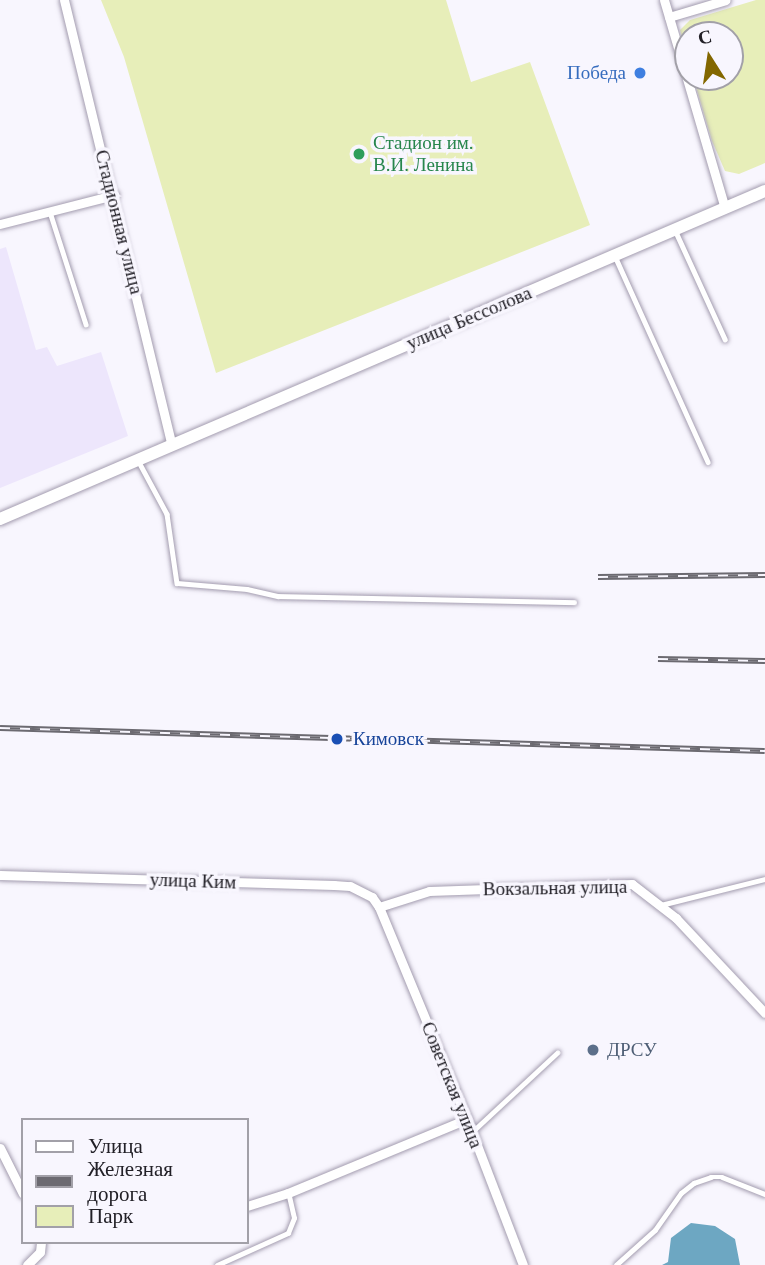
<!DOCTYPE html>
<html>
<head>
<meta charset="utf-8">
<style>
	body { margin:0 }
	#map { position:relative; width:765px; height:1265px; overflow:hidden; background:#f8f6fe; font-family:"Times New Roman",serif }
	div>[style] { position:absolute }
	.built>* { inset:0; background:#ede6fc }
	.green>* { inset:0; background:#e7eeb9 }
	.water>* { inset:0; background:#6da7c2 }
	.roads { filter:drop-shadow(0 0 2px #a39caf) drop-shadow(0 0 2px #a39caf) }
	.lane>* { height:4.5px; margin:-2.25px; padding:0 2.25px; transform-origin:2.25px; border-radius:2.25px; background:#fff }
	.street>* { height:9px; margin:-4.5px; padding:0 4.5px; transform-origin:4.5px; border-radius:4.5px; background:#fff }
	.secondary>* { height:12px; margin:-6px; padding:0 6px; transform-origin:6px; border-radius:6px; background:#fff }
	.rail>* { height:6px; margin-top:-3px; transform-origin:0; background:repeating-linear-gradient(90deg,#f8f6fe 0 10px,#6c6a71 0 20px); box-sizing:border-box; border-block:2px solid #6c6a71 }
	.dots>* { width:19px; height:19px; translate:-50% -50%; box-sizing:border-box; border:4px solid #f8f6fe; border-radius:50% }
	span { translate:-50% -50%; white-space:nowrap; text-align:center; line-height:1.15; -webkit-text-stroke:7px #f8f6fe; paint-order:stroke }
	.shop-label { font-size:19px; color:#366cbe }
	.right { translate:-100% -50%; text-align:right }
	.leisure-label { font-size:19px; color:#27864d }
	.left { translate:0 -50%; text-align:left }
	.street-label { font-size:19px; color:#222027 }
	.transit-label { font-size:19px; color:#164399 }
	.service-label { font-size:19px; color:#4e5e75 }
	.legend { position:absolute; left:21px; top:1118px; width:228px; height:126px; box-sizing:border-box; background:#f8f6fe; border:2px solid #a2a0a8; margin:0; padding:9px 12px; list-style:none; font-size:21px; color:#222027 }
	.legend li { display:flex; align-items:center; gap:14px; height:35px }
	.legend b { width:35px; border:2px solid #a2a0a8 }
	.north { position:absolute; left:674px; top:21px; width:70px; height:70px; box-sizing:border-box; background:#f8f6fe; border:2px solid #a2a0a8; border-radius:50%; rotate:348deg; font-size:19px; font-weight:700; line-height:28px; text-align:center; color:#222027 }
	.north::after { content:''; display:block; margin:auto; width:24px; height:32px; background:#836700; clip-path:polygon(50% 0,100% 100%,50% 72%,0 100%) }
</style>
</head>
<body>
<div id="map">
	<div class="built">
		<i style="clip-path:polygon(6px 247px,36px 350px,47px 347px,57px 366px,101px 352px,128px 436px,0 488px,0 249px)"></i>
	</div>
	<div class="green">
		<i style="clip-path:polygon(101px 0,446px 0,471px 82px,530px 62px,590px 225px,216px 373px,124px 57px)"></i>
		<i style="clip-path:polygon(756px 0,765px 0,765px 163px,739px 174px,725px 171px,712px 141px,693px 77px,730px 77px,730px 35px,688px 35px,688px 59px,680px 30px,690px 20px)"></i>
	</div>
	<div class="water">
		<i style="clip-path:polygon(691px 1223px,715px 1226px,735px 1239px,740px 1265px,662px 1265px,668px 1262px,671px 1238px)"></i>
	</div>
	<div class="roads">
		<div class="lane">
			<i style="left:50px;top:212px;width:118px;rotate:72.2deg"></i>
			<i style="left:676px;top:232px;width:118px;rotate:65.4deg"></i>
			<i style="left:615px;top:256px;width:226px;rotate:65.7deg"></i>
			<i style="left:139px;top:462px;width:59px;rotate:61.7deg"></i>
			<i style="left:167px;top:514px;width:70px;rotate:81.8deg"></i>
			<i style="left:177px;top:583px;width:70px;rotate:4.9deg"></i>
			<i style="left:247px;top:589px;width:32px;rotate:13deg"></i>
			<i style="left:278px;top:596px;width:296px;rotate:1.2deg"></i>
			<i style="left:661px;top:905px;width:107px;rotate:-14deg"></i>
			<i style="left:473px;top:1131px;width:115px;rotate:-42.9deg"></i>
			<i style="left:217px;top:1265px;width:78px;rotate:-24.3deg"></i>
			<i style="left:288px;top:1233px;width:16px;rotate:-68deg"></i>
			<i style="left:294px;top:1218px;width:26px;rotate:-103deg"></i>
			<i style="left:616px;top:1265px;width:52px;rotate:-41.9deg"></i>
			<i style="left:655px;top:1230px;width:45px;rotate:-54.9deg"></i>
			<i style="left:681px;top:1193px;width:16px;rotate:-38deg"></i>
			<i style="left:694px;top:1183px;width:18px;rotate:-19deg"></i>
			<i style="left:711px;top:1177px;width:11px"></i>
			<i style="left:722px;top:1177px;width:46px;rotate:21.6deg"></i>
		</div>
		<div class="street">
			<i style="left:64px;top:0;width:458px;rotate:76.4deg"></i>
			<i style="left:664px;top:0;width:217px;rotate:73.7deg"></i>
			<i style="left:669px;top:17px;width:59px;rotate:-16.6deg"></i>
			<i style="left:0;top:224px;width:118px;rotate:-14.3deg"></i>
			<i style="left:0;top:875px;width:334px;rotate:1.7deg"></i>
			<i style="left:334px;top:885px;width:16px;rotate:4deg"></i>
			<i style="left:350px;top:886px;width:25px;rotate:27deg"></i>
			<i style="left:372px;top:897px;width:12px;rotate:55deg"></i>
			<i style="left:379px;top:907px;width:243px;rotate:67.5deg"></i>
			<i style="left:472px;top:1132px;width:142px;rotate:69deg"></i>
			<i style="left:379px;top:907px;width:52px;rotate:-17.7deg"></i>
			<i style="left:429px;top:891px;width:203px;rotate:-2deg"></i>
			<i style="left:632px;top:884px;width:56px;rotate:37.7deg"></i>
			<i style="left:676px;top:918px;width:130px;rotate:46.9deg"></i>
			<i style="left:0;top:1148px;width:51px;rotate:63.4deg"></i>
			<i style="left:247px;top:1206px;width:43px;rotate:-17.6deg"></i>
			<i style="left:288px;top:1193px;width:194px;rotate:-22.5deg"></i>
			<i style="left:27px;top:1265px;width:18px;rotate:-45deg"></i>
			<i style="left:40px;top:1252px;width:10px;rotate:-84deg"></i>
		</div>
		<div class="secondary">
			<i style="left:0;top:519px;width:832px;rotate:-23.21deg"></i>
		</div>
	</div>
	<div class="rail">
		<i style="left:598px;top:577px;width:167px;rotate:-0.7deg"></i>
		<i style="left:658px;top:659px;width:107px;rotate:1.1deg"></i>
		<i style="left:0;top:728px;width:765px;rotate:1.72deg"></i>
	</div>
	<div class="dots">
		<i style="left:640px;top:73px;background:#3f7fe0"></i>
		<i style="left:359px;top:154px;background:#2e9e5b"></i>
		<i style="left:337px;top:739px;background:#1a4fb4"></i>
		<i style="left:593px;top:1050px;background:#5c6f8a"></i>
	</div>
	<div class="shop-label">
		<span class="right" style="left:626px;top:73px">Победа</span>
	</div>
	<div class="leisure-label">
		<span class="left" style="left:373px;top:154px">Стадион им.<br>В.И. Ленина</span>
	</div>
	<div class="street-label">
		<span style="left:119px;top:222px;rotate:76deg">Стадионная улица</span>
		<span style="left:469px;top:318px;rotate:-23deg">улица Бессолова</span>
		<span style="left:193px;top:881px;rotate:2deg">улица Ким</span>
		<span style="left:555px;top:888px;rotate:-1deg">Вокзальная улица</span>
		<span style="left:452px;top:1085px;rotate:68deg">Советская улица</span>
	</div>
	<div class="transit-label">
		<span class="left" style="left:353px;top:739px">Кимовск</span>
	</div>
	<div class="service-label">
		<span class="left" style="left:607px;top:1050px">ДРСУ</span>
	</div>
	<ul class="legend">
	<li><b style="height:9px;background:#fff"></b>Улица</li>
	<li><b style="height:9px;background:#6c6a71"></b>Железная дорога</li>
	<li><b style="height:19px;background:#e7eeb9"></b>Парк</li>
	</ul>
	<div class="north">С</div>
</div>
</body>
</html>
